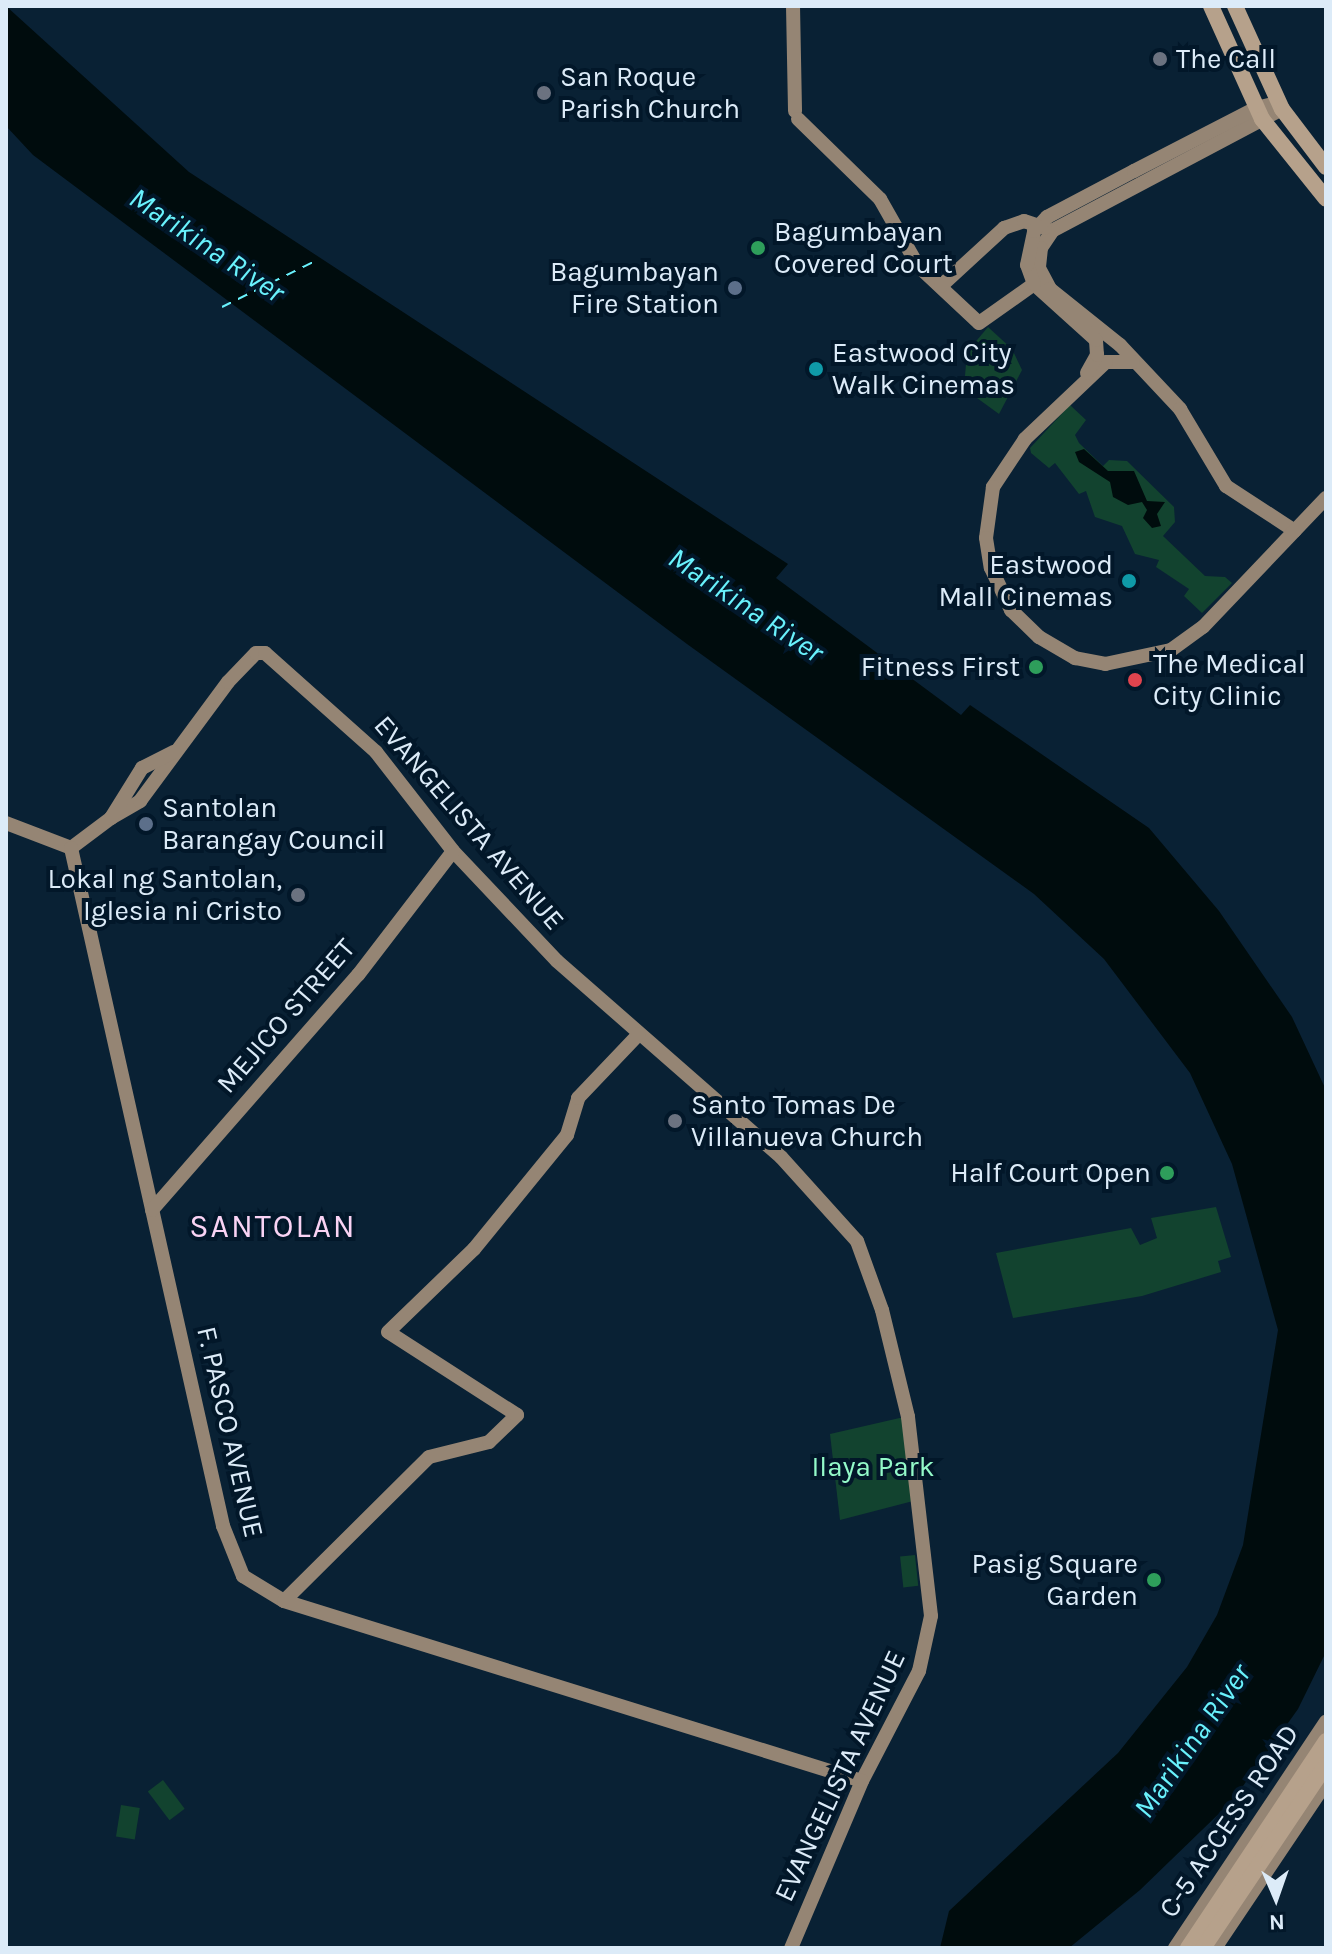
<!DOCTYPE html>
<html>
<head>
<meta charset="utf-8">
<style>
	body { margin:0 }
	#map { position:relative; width:1332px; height:1954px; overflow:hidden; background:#092134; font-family:Karla,sans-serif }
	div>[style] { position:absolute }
	.green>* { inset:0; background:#12432f; transform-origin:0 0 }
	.water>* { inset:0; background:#000c0d }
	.ferry>* { height:2px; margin-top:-1px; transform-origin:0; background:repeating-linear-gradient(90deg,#69f2fd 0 10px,transparent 0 18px) }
	.secondary>* { height:14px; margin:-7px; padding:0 7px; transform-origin:7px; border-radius:7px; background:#958574 }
	.primary>* { height:16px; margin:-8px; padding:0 8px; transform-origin:8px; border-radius:8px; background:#b6a18b }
	.dots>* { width:22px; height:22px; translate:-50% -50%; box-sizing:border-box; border:4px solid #021729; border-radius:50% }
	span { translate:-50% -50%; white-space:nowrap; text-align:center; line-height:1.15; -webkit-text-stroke:8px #021729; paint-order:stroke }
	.poi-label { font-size:28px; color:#dcebf8 }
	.left { translate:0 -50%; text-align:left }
	.right { translate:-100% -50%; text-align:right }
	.street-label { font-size:28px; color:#dcebf8 }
	.park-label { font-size:28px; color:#93fac9 }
	.water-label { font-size:30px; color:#69f2fd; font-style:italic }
	.quarter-label { font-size:32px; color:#f9d3f4; letter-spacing:2px }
	.frame { position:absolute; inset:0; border:8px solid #dcebf8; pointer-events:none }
	.north { position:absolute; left:1236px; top:1858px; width:80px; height:80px; -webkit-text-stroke:6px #021729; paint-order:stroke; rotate:178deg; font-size:22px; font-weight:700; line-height:32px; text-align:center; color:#dcebf8 }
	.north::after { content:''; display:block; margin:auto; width:28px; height:36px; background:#dcebf8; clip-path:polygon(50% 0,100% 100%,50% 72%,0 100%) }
</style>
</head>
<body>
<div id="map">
	<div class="green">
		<i style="clip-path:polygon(988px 327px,1012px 349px,1022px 370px,999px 414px,977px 398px,965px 376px,967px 352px)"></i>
		<i style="clip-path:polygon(1070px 405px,1086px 420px,1075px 435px,1079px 443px,1103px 466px,1109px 460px,1127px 461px,1174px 507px,1175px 522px,1163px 536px,1205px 576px,1225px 577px,1232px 583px,1202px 613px,1184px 596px,1189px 589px,1156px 567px,1159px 560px,1135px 554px,1122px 526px,1095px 517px,1086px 491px,1079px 494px,1055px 463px,1049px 468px,1031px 453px,1030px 448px)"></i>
		<i style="clip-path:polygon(1216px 1207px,1231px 1257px,1218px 1261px,1221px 1272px,1142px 1296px,1013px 1318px,996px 1253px,1131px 1228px,1140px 1245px,1157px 1238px,1151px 1218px)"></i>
		<i style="clip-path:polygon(904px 1417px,917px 1500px,840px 1520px,830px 1434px)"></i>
		<i style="left:915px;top:1555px;width:31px;height:15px;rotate:84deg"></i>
		<i style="left:163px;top:1780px;width:36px;height:19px;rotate:53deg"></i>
		<i style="left:121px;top:1805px;width:19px;height:32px;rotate:9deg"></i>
	</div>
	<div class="water">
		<i style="clip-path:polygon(6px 6px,189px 172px,788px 564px,776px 578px,961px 715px,970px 705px,1149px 828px,1219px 911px,1292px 1017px,1326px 1090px,1326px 1652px,1298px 1709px,1233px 1800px,1140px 1890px,1069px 1948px,940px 1948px,949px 1911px,1118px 1753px,1187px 1667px,1217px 1615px,1243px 1545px,1278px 1330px,1232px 1164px,1190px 1073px,1104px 959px,1034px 894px,687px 644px,33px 155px,6px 126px)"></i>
		<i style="clip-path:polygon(1084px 449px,1108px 471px,1134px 471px,1147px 501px,1165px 502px,1157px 514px,1161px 526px,1152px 528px,1143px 518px,1147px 510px,1142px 502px,1128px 505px,1113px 497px,1110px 482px,1079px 462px,1075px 452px)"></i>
	</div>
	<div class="ferry">
		<i style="left:222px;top:307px;width:106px;rotate:-26.3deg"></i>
	</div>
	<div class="secondary">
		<i style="left:793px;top:6px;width:105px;rotate:88.9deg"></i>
		<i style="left:1282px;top:109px;width:259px;rotate:152.1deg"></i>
		<i style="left:1053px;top:230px;width:22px;rotate:124deg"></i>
		<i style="left:1041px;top:248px;width:20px;rotate:96deg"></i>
		<i style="left:1039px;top:268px;width:24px;rotate:62deg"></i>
		<i style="left:1050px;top:289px;width:90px;rotate:38.7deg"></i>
		<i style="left:1120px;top:345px;width:88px;rotate:46.8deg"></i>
		<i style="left:1180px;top:409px;width:90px;rotate:59.1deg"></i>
		<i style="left:1226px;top:486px;width:82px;rotate:33.1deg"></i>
		<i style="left:798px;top:119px;width:115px;rotate:44.3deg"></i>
		<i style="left:880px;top:199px;width:77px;rotate:60.4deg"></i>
		<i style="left:918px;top:266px;width:83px;rotate:43.1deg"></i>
		<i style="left:979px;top:323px;width:67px;rotate:-35.3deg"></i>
		<i style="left:941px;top:286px;width:86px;rotate:-42.6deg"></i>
		<i style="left:1004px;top:228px;width:21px;rotate:-19deg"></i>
		<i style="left:1024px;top:221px;width:22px;rotate:18deg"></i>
		<i style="left:1133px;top:362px;width:27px;rotate:180deg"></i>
		<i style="left:1106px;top:362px;width:112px;rotate:136.5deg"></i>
		<i style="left:1025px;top:439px;width:58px;rotate:123.7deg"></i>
		<i style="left:993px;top:487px;width:51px;rotate:97.8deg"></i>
		<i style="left:986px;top:538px;width:30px;rotate:81deg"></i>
		<i style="left:991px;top:568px;width:47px;rotate:64.5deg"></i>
		<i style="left:1011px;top:610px;width:39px;rotate:44deg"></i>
		<i style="left:1039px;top:637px;width:42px;rotate:30.3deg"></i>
		<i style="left:1075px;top:658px;width:31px;rotate:11deg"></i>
		<i style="left:1105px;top:664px;width:67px;rotate:-12deg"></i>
		<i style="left:1171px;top:650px;width:39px;rotate:-36deg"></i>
		<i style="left:1203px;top:627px;width:178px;rotate:-46.4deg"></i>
		<i style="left:1087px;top:373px;width:21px;rotate:-61deg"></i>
		<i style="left:1097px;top:355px;width:15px;rotate:-94deg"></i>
		<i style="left:1096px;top:340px;width:84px;rotate:-137.9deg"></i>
		<i style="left:1034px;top:284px;width:20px;rotate:-110deg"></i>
		<i style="left:1027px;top:265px;width:35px;rotate:-78deg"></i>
		<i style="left:1034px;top:231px;width:19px;rotate:-47deg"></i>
		<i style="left:1047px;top:217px;width:98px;rotate:-27.9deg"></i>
		<i style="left:1134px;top:171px;width:137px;rotate:-27.3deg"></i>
		<i style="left:1256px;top:108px;width:23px;rotate:-13deg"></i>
		<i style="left:111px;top:818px;width:34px;rotate:-30deg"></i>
		<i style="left:140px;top:801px;width:148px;rotate:-53.5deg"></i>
		<i style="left:228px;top:682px;width:40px;rotate:-46deg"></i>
		<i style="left:256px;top:653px;width:9px"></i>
		<i style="left:265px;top:653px;width:149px;rotate:41.7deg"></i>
		<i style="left:376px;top:752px;width:125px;rotate:52.1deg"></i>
		<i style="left:453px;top:851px;width:151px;rotate:46.6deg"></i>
		<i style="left:557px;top:961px;width:298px;rotate:41.2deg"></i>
		<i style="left:781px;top:1157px;width:113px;rotate:47.9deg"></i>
		<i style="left:857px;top:1241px;width:73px;rotate:70.1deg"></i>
		<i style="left:882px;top:1310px;width:110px;rotate:76.3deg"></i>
		<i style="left:908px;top:1417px;width:200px;rotate:83.4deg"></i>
		<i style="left:931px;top:1616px;width:56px;rotate:102.3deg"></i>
		<i style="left:919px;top:1671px;width:124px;rotate:117.4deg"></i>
		<i style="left:862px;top:1781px;width:181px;rotate:113deg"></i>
		<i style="left:6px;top:823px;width:70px;rotate:21deg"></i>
		<i style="left:71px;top:848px;width:50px;rotate:-36.9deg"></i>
		<i style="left:111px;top:818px;width:59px;rotate:-58.2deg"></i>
		<i style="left:142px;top:768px;width:36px;rotate:-27deg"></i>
		<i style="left:71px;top:848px;width:695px;rotate:77.36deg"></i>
		<i style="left:223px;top:1526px;width:54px;rotate:68.2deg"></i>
		<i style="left:243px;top:1576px;width:48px;rotate:31.4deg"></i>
		<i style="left:284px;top:1601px;width:605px;rotate:17.3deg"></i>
		<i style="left:152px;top:1210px;width:313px;rotate:-48.8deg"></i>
		<i style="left:358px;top:975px;width:156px;rotate:-52.5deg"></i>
		<i style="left:284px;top:1601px;width:204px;rotate:-44.8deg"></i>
		<i style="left:429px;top:1457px;width:62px;rotate:-14deg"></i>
		<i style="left:489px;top:1442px;width:39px;rotate:-44deg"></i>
		<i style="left:517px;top:1415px;width:153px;rotate:-147.2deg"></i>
		<i style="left:388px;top:1332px;width:120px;rotate:-44deg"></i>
		<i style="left:474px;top:1249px;width:147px;rotate:-50.8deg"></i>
		<i style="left:567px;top:1135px;width:39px;rotate:-73deg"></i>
		<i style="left:578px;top:1098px;width:88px;rotate:-46.4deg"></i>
		<i style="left:1175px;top:1948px;width:272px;rotate:-56.3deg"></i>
		<i style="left:1215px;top:1948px;width:199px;rotate:-56.1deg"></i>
	</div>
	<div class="primary">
		<i style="left:1211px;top:6px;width:124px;rotate:65.7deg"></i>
		<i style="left:1262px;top:119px;width:102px;rotate:51.3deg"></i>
		<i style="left:1235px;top:6px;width:113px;rotate:65.5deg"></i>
		<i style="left:1282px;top:109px;width:73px;rotate:52.8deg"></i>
		<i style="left:1188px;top:1948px;width:249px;rotate:-56.3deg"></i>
		<i style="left:1203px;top:1948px;width:220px;rotate:-56.1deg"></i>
	</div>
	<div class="dots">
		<i style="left:1160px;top:59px;background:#6b7280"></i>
		<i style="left:544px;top:93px;background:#6b7280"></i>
		<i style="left:758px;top:248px;background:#2e9e5b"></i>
		<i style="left:735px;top:288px;background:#5c6f8a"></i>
		<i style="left:816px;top:369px;background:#0f9aa8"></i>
		<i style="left:1129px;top:581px;background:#0f9aa8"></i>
		<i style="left:1036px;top:667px;background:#2e9e5b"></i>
		<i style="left:1135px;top:680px;background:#e0444e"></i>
		<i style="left:146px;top:824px;background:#5c6f8a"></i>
		<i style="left:298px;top:895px;background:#6b7280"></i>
		<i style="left:675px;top:1121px;background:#6b7280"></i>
		<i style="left:1167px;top:1173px;background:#2e9e5b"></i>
		<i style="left:1154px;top:1580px;background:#2e9e5b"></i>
	</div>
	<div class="poi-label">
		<span class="left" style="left:1176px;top:59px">The Call</span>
		<span class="left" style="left:560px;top:93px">San Roque<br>Parish Church</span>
		<span class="left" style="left:774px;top:248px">Bagumbayan<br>Covered Court</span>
		<span class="right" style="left:719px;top:288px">Bagumbayan<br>Fire Station</span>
		<span class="left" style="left:832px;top:369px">Eastwood City<br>Walk Cinemas</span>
		<span class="right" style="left:1113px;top:581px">Eastwood<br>Mall Cinemas</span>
		<span class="left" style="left:1153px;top:680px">The Medical<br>City Clinic</span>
		<span class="right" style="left:1020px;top:667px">Fitness First</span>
		<span class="left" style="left:162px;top:824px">Santolan<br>Barangay Council</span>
		<span class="right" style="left:282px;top:895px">Lokal ng Santolan,<br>Iglesia ni Cristo</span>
		<span class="left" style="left:691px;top:1121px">Santo Tomas De<br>Villanueva Church</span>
		<span class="right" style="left:1151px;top:1173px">Half Court Open</span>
		<span class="right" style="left:1138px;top:1580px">Pasig Square<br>Garden</span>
	</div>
	<div class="street-label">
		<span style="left:469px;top:823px;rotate:49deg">EVANGELISTA AVENUE</span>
		<span style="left:286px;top:1016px;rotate:-49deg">MEJICO STREET</span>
		<span style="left:230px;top:1432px;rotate:77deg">F. PASCO AVENUE</span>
		<span style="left:840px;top:1776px;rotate:-65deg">EVANGELISTA AVENUE</span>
		<span style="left:1229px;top:1821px;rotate:-56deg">C-5 ACCESS ROAD</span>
	</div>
	<div class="park-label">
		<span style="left:873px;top:1467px">Ilaya Park</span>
	</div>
	<div class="water-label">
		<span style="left:207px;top:245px;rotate:34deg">Marikina River</span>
		<span style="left:746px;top:605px;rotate:34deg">Marikina River</span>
		<span style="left:1192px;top:1741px;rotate:-55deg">Marikina River</span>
	</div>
	<div class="quarter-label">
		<span style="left:273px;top:1227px">SANTOLAN</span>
	</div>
	<div class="frame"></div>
	<div class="north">N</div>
</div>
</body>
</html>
